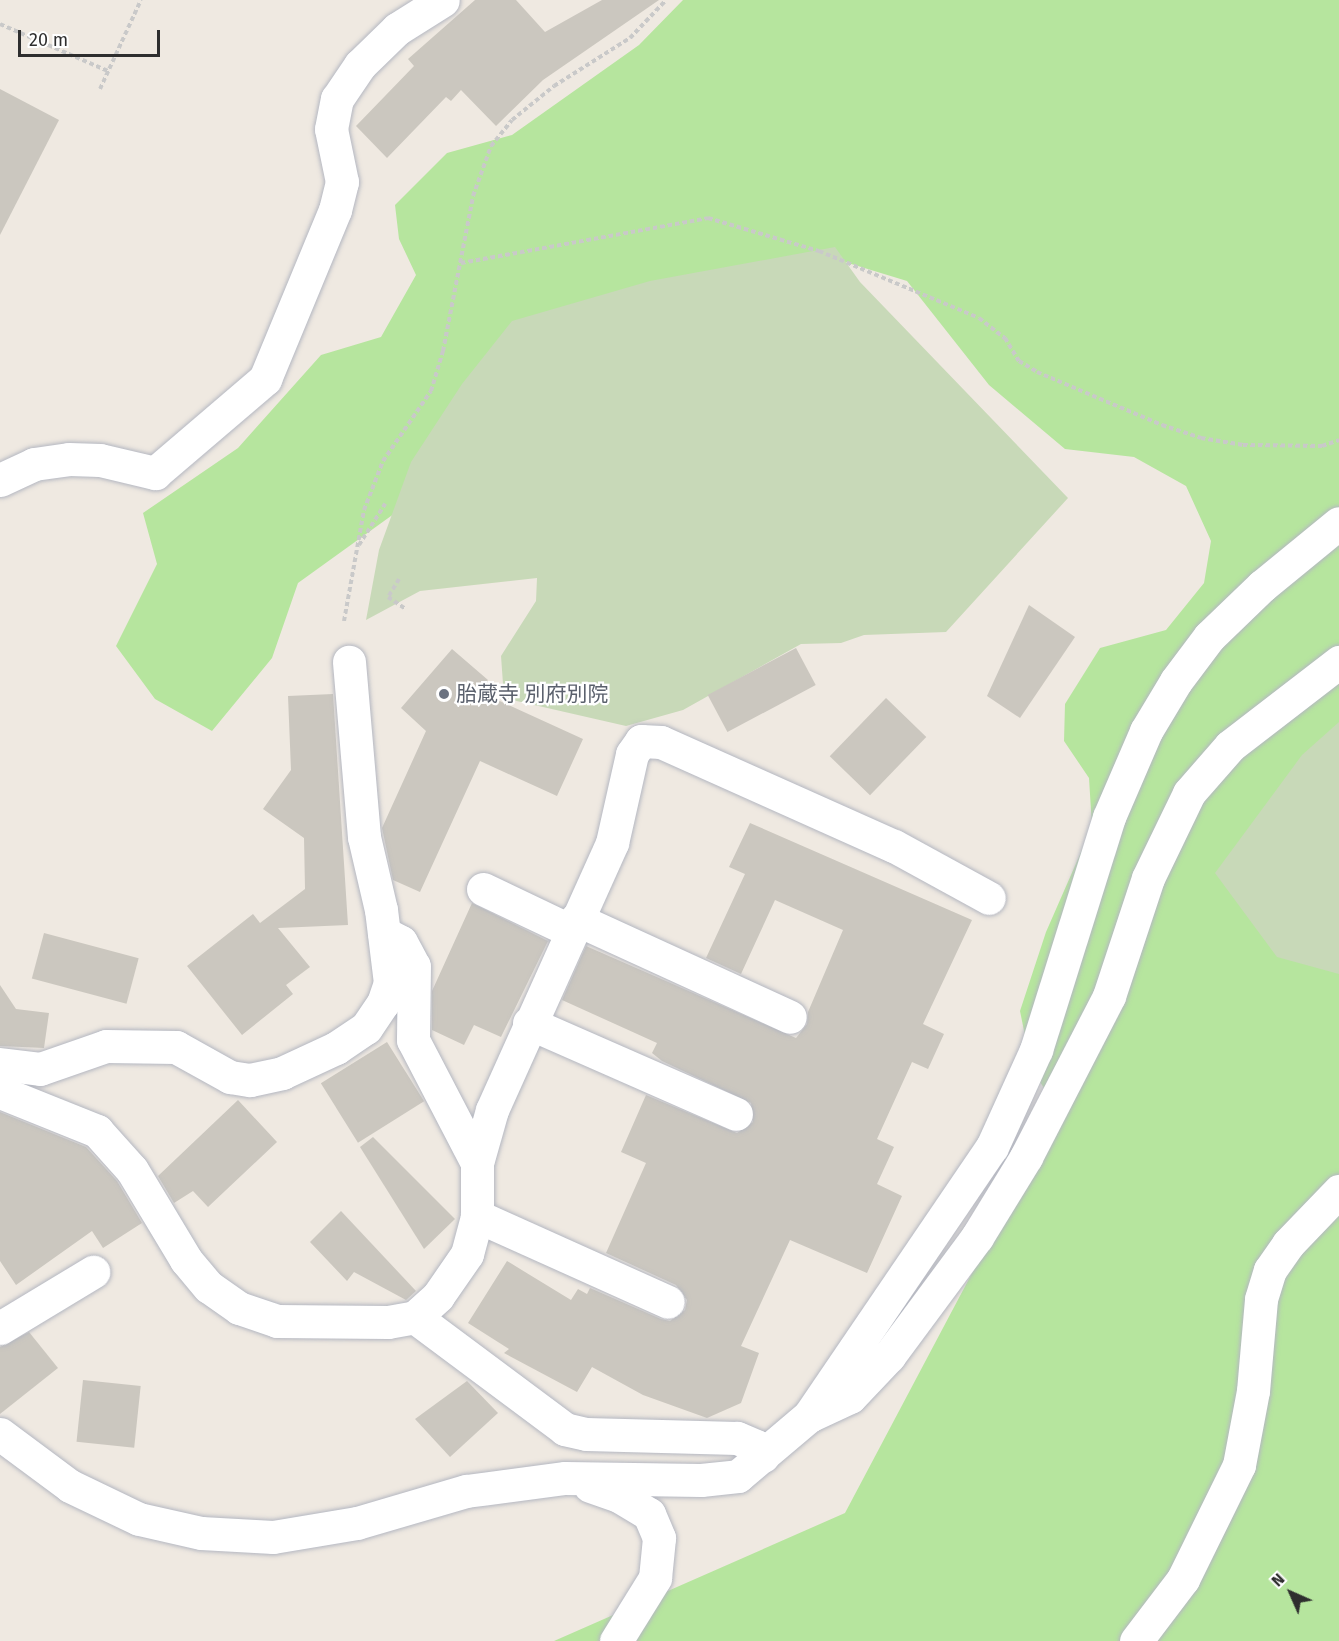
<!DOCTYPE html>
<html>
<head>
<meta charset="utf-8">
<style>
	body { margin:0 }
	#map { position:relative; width:1339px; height:1641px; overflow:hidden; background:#efe9e1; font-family:"Fira Sans","Noto Sans JP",sans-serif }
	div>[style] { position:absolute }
	.green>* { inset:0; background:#b6e59e }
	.cemetery>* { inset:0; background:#c8d9b8 }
	.building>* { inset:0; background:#cbc7bf; transform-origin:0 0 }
	.path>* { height:4px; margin-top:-2px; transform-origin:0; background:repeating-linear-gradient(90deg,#c9c9c9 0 4.5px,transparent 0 7.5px) }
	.roads { filter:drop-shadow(0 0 2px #b4b7c1) drop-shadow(0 0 2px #b4b7c1) }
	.minor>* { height:33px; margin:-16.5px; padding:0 16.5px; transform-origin:16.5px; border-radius:16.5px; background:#fff }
	.dots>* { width:16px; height:16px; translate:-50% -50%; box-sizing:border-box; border:3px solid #fff; border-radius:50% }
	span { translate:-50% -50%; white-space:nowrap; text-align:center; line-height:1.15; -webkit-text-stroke:4.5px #fff; paint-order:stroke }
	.worship-label { font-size:21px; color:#5b616d }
	.left { translate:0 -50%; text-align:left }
	.north { position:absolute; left:1261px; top:1563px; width:60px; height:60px; -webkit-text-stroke:4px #fff; paint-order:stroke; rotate:315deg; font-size:16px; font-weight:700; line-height:24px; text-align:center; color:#2e2e2e }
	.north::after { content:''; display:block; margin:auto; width:21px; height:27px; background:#2e2e2e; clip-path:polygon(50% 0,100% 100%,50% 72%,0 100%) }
	.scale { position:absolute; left:18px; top:30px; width:142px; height:27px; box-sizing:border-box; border:3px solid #2e2e2e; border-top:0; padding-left:8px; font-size:18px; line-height:21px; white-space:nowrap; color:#2e2e2e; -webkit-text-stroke:4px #fff; paint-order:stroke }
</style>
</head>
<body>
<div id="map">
	<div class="green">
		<i style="clip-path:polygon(683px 0,1339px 0,1339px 1641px,554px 1641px,845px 1513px,997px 1226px,1062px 1115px,1032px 1070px,1020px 1011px,1046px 932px,1092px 827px,1089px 778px,1064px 741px,1065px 704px,1100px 648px,1166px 630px,1204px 583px,1211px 541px,1186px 486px,1134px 457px,1065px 449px,989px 385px,907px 281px,835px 259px,391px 516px,298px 583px,272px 658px,212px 731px,155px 699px,116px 646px,157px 564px,143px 513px,238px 448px,321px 355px,381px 337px,416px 275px,399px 239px,395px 205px,447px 153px,512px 135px,639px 45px)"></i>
	</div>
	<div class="cemetery">
		<i style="clip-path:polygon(835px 247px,860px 282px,1068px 498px,946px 632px,864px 635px,841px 643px,801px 644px,683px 710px,626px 726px,504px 698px,501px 656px,536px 601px,537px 578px,420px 591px,366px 620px,379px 550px,411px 462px,462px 384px,512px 321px,650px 281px)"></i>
		<i style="clip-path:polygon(1339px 722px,1339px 974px,1277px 957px,1215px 873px,1302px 755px)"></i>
	</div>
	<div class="building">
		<i style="clip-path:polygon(475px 0,516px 0,545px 32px,602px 0,659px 0,543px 80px,496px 126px,461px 90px,451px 101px,446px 97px,387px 158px,356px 126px,414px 66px,408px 59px)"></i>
		<i style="clip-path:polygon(0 89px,59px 120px,0 235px)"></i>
		<i style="clip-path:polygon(1029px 605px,1075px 637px,1020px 718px,987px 696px)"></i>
		<i style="left:796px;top:648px;width:42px;height:100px;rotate:62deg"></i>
		<i style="clip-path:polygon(452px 649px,488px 680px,478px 691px,583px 739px,557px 796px,480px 761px,420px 892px,393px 880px,382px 828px,426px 731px,401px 708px)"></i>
		<i style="clip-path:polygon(333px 694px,348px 925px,278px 928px,310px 967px,286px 985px,293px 994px,242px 1035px,187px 966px,253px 914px,260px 923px,305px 889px,304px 838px,263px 809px,291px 770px,288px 696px)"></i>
		<i style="left:886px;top:698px;width:56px;height:81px;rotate:44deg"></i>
		<i style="clip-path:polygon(750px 823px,972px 920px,923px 1024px,944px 1034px,928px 1069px,912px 1062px,877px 1139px,894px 1147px,877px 1184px,902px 1196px,867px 1273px,790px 1240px,741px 1346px,759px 1353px,741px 1403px,707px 1418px,643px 1395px,592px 1367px,577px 1392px,504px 1353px,509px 1349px,468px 1323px,507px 1261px,571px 1300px,578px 1289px,587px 1294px,590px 1288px,661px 1319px,670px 1321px,685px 1310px,687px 1300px,676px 1285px,606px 1253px,646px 1163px,621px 1152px,646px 1095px,737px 1133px,753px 1122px,751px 1103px,662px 1061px,652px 1053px,657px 1043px,562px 1000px,586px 946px,796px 1038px,807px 1024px,808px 1012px,843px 930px,775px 900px,741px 974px,706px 958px,745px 874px,729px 867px)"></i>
		<i style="clip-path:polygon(472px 903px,548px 941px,501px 1037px,474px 1025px,464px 1045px,432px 1030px,432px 991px)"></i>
		<i style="left:44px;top:933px;width:98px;height:47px;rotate:15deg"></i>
		<i style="clip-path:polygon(0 985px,16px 1009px,49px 1013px,44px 1048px,0 1046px)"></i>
		<i style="left:387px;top:1042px;width:70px;height:78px;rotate:58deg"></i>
		<i style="clip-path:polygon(238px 1100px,277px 1142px,208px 1207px,193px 1191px,174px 1203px,158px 1176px)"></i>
		<i style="clip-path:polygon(0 1112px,86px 1147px,117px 1181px,142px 1223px,103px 1248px,92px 1231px,16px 1285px,0 1261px)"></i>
		<i style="clip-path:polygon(373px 1137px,455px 1219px,424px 1249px,360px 1147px)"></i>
		<i style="clip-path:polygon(341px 1211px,416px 1291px,406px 1300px,354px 1272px,347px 1281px,310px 1242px)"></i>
		<i style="clip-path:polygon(29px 1332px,58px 1368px,0 1414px,0 1347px)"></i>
		<i style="left:83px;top:1380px;width:58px;height:62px;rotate:6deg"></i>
		<i style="clip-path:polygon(467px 1381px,498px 1413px,450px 1457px,415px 1419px)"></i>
	</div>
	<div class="path">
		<i style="left:0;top:24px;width:118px;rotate:23.5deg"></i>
		<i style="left:100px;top:89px;width:98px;rotate:-65.3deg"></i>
		<i style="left:461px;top:263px;width:251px;rotate:-10.3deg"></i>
		<i style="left:708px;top:218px;width:116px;rotate:16.6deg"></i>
		<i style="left:819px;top:251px;width:173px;rotate:22.7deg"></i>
		<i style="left:979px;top:318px;width:33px;rotate:38deg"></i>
		<i style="left:1005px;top:338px;width:27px;rotate:59deg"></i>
		<i style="left:1019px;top:361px;width:21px;rotate:31deg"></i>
		<i style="left:1037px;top:372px;width:136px;rotate:23deg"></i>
		<i style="left:1162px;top:425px;width:41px;rotate:18.4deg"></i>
		<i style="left:1201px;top:438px;width:43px;rotate:9.5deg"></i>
		<i style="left:1243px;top:445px;width:79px;rotate:0.7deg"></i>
		<i style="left:1322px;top:446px;width:18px;rotate:-19deg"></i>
		<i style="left:359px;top:545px;width:49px;rotate:-57.6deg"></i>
		<i style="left:399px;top:579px;width:21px;rotate:121deg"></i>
		<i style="left:388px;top:597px;width:22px;rotate:34deg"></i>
		<i style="left:344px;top:621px;width:113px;rotate:-79.8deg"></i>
		<i style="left:364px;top:510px;width:53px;rotate:-68.8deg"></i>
		<i style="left:383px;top:461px;width:85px;rotate:-55.6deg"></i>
		<i style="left:431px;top:391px;width:42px;rotate:-73.3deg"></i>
		<i style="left:443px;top:351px;width:158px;rotate:-79deg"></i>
		<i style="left:473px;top:196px;width:53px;rotate:-70.2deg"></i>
		<i style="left:491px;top:146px;width:33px;rotate:-51deg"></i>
		<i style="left:512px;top:120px;width:54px;rotate:-39deg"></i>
		<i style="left:554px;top:86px;width:90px;rotate:-32.3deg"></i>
		<i style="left:630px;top:38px;width:52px;rotate:-46.5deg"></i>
	</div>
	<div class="roads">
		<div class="minor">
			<i style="left:0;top:480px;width:38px;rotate:-25deg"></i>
			<i style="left:34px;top:464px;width:35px;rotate:-8deg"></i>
			<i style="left:69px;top:459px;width:31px;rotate:2deg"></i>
			<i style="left:100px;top:460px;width:57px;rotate:13.3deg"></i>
			<i style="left:155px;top:473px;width:145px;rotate:-40.5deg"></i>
			<i style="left:265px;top:379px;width:183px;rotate:-67.5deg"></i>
			<i style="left:335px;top:210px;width:29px;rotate:-76deg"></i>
			<i style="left:342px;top:182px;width:54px;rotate:-101.7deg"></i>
			<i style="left:331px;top:129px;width:31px;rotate:-79deg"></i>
			<i style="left:337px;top:99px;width:41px;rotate:-55.9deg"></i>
			<i style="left:360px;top:65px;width:52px;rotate:-44.2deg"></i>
			<i style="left:397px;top:29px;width:54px;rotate:-32.2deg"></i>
			<i style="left:483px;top:889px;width:98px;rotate:25.5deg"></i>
			<i style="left:576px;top:919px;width:235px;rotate:24.6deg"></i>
			<i style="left:384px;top:933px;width:19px;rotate:28deg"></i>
			<i style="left:401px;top:942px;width:27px;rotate:62deg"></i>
			<i style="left:414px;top:966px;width:74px;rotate:90.8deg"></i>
			<i style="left:413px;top:1040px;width:139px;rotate:62.5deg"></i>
			<i style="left:529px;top:1023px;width:226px;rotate:23.7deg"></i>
			<i style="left:0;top:1064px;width:40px;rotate:7.1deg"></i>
			<i style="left:40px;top:1069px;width:70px;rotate:-19.2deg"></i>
			<i style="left:106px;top:1046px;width:70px;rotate:0.8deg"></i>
			<i style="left:176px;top:1047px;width:62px;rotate:29.1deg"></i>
			<i style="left:230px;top:1077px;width:20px;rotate:9deg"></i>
			<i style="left:250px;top:1080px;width:33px;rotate:-12deg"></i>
			<i style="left:282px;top:1073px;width:60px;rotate:-24.8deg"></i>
			<i style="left:336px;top:1048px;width:36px;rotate:-34deg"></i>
			<i style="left:366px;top:1028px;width:30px;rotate:-56deg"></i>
			<i style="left:383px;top:1003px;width:21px;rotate:-71deg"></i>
			<i style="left:390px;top:983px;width:74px;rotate:-97deg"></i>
			<i style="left:381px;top:910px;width:75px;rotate:-103.1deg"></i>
			<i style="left:364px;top:837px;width:176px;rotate:-94.9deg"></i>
			<i style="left:0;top:1092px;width:105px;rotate:21.9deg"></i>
			<i style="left:97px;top:1131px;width:52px;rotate:48.1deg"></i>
			<i style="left:132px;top:1170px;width:105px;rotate:59deg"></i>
			<i style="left:186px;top:1260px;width:35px;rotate:50deg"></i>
			<i style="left:209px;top:1287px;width:37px;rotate:35deg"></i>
			<i style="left:239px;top:1308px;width:40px;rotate:18.9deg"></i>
			<i style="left:277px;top:1321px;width:111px;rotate:0.5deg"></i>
			<i style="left:388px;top:1322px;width:27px;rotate:-10deg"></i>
			<i style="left:477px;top:1216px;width:209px;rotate:24.2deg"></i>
			<i style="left:0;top:1328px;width:109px;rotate:-31.1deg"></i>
			<i style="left:809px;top:1416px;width:45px;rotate:-24.9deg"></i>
			<i style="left:850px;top:1397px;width:57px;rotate:-46.4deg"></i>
			<i style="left:889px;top:1356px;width:148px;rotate:-53.5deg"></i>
			<i style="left:977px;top:1237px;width:94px;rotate:-58.5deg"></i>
			<i style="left:1026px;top:1157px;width:181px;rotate:-62.7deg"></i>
			<i style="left:1109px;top:996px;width:124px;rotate:-71.7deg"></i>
			<i style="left:1148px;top:878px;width:94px;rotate:-64.2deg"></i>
			<i style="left:1189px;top:793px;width:62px;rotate:-48.9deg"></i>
			<i style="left:1230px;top:746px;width:138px;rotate:-37.6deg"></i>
			<i style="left:0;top:1434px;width:87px;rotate:36.6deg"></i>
			<i style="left:70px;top:1486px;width:76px;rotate:25.6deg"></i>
			<i style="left:139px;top:1519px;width:64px;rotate:12.7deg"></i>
			<i style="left:201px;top:1533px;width:72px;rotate:3.2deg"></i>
			<i style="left:273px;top:1537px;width:85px;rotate:-9.5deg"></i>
			<i style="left:357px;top:1523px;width:114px;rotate:-16.4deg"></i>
			<i style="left:466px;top:1491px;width:100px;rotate:-7.5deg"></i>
			<i style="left:565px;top:1478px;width:136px;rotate:0.8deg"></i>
			<i style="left:701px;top:1480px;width:37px;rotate:-6deg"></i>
			<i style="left:738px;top:1476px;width:93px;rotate:-40.2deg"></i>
			<i style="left:809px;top:1416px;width:325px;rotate:-55.8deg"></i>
			<i style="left:992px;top:1147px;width:107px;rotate:-65.6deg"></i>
			<i style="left:1036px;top:1050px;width:244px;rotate:-72.6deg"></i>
			<i style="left:1109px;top:817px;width:94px;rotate:-66.7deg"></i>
			<i style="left:1146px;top:731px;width:58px;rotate:-59deg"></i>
			<i style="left:1176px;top:681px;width:55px;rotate:-53.1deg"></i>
			<i style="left:1209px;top:637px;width:74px;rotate:-43.9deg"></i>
			<i style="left:1262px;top:586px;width:99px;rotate:-39.3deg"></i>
			<i style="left:763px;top:1456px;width:12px;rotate:-125deg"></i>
			<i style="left:756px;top:1446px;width:21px;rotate:-157deg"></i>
			<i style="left:737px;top:1438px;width:151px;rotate:-178.5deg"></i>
			<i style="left:586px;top:1434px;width:22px;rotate:-167deg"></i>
			<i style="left:565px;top:1429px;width:187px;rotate:-143.3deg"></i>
			<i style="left:415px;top:1317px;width:31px;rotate:-42deg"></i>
			<i style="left:438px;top:1296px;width:51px;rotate:-55.4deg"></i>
			<i style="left:467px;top:1254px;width:39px;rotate:-75deg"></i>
			<i style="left:477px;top:1216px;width:53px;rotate:-90deg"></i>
			<i style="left:477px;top:1163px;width:55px;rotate:-74.2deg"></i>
			<i style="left:492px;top:1110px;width:293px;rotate:-65.8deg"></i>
			<i style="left:612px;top:843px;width:91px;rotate:-77.3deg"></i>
			<i style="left:632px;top:754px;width:16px;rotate:-55deg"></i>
			<i style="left:641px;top:741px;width:20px;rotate:3deg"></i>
			<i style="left:661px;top:742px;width:255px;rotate:24.1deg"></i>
			<i style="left:894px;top:846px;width:108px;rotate:28.7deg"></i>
			<i style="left:590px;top:1486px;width:31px;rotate:19deg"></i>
			<i style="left:619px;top:1496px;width:35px;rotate:31deg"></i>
			<i style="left:649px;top:1514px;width:26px;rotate:67deg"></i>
			<i style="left:659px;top:1538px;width:40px;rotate:95.7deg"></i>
			<i style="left:655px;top:1578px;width:74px;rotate:121.8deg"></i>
			<i style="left:1136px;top:1641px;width:78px;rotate:-52.8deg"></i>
			<i style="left:1183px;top:1579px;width:127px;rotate:-63.8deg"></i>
			<i style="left:1239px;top:1465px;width:75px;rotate:-79.3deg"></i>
			<i style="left:1253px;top:1391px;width:92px;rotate:-85deg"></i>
			<i style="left:1261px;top:1299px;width:30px;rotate:-73deg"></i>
			<i style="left:1270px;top:1270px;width:32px;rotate:-55deg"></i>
			<i style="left:1288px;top:1244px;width:74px;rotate:-46.1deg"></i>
		</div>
	</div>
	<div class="dots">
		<i style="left:444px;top:694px;background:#6b7280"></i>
	</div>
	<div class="worship-label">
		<span class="left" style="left:456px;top:694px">胎蔵寺 別府別院</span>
	</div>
	<div class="north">N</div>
	<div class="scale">20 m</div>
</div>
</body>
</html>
